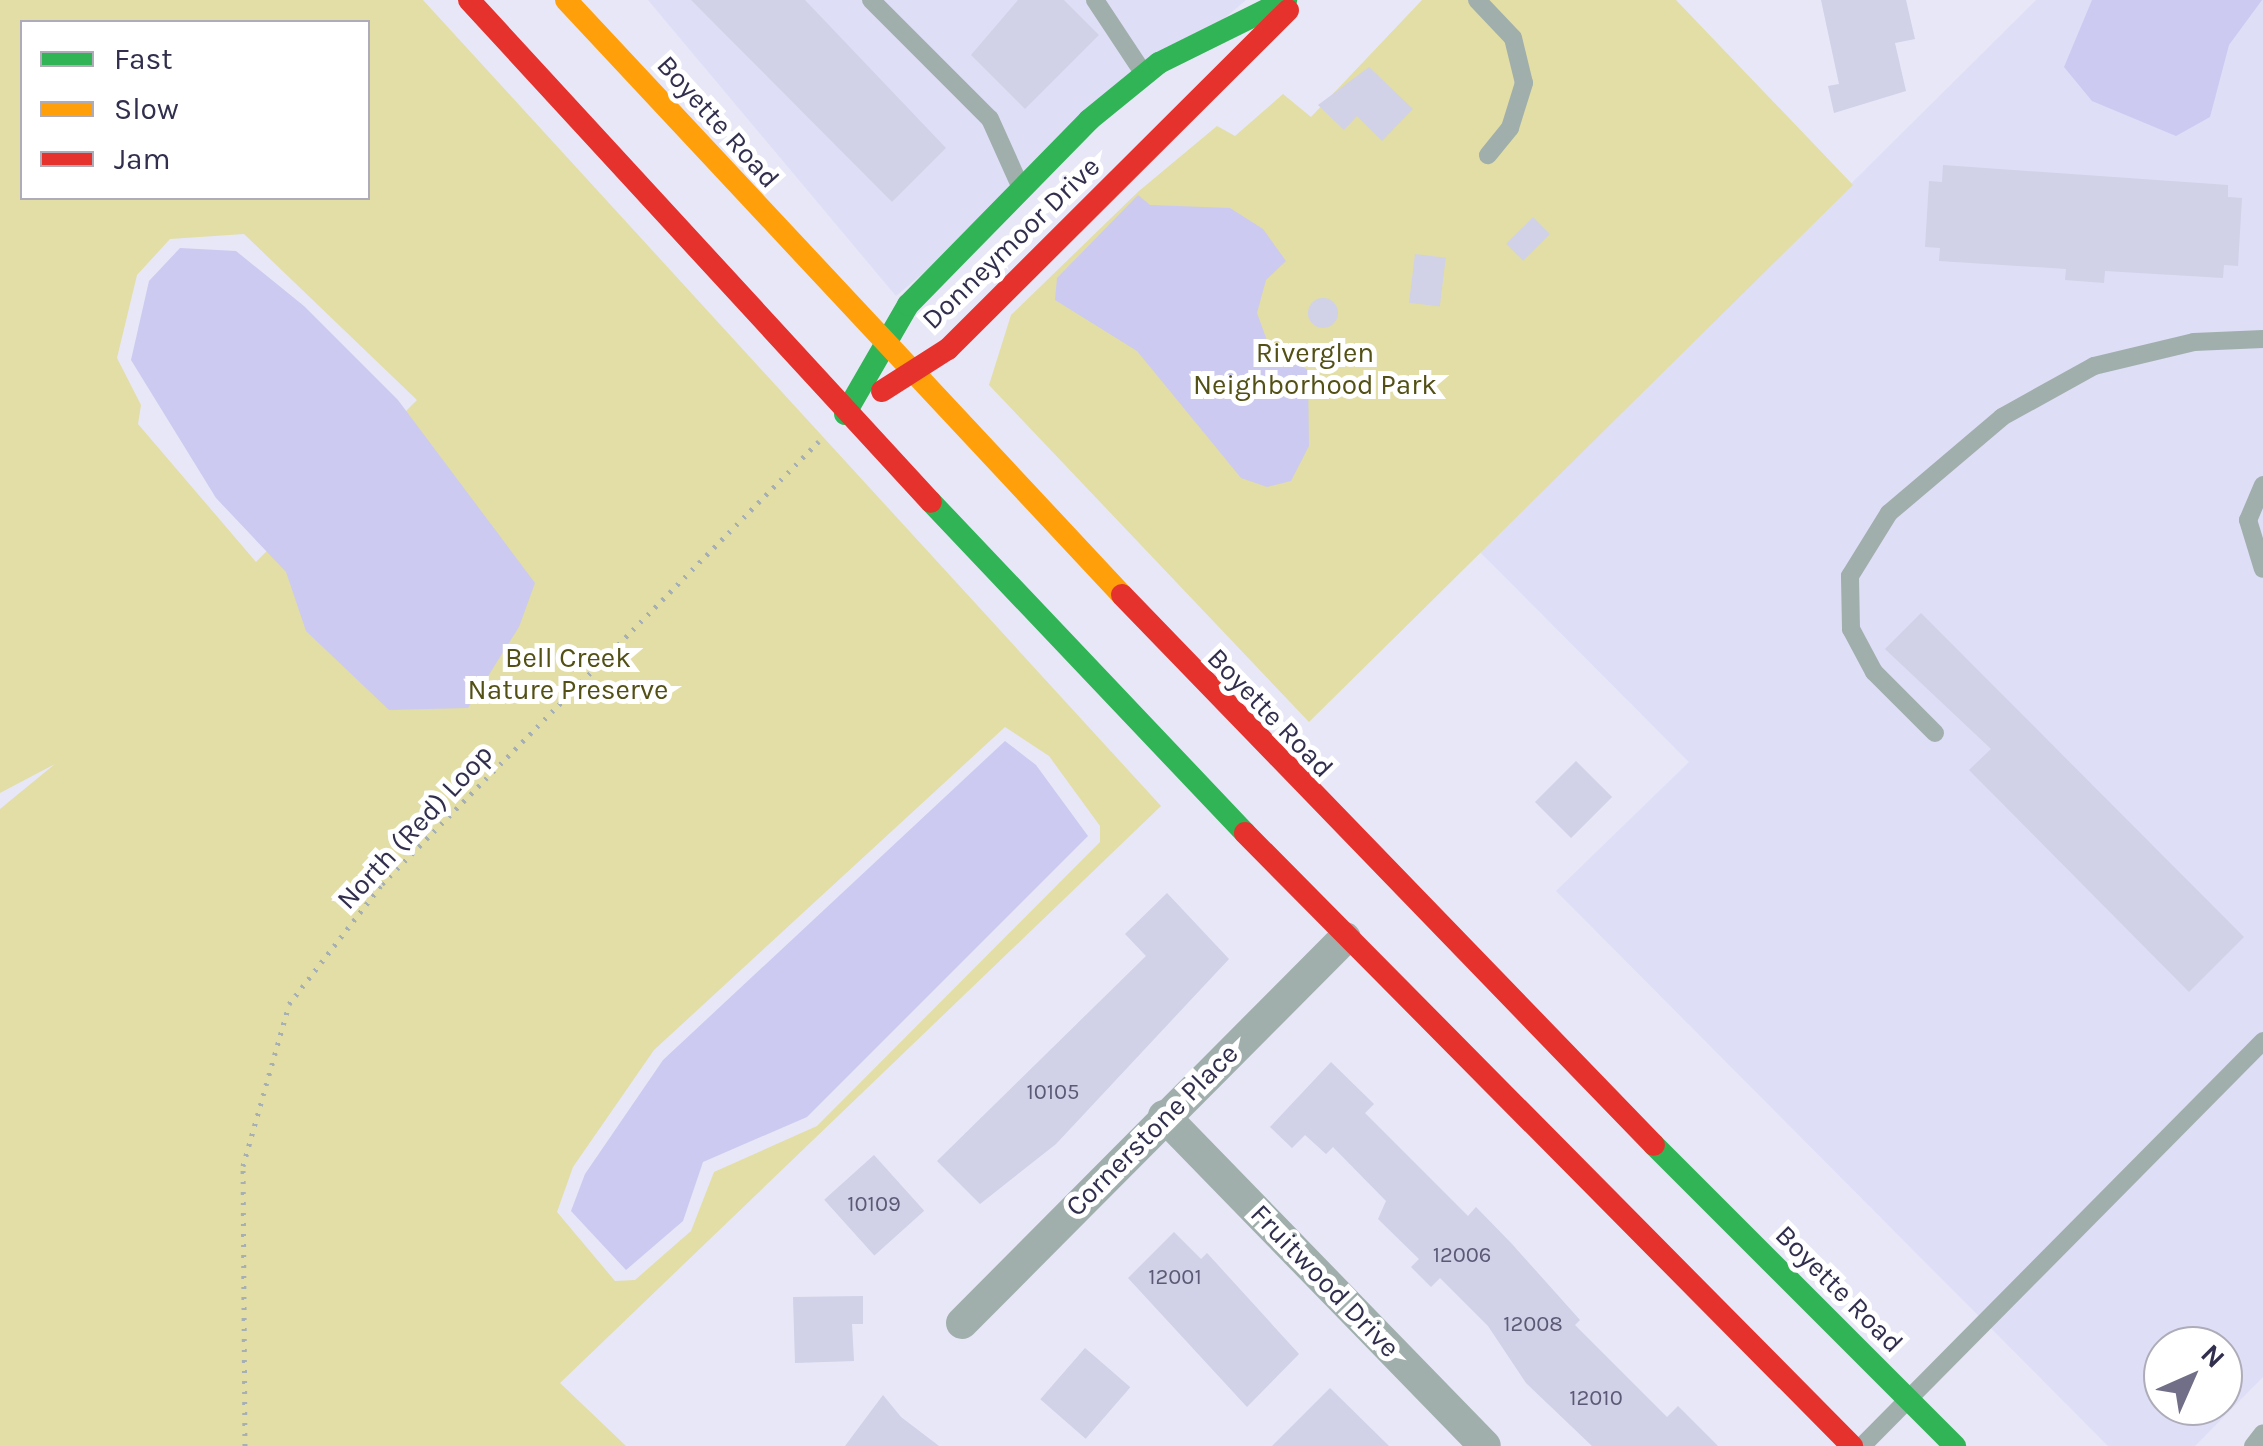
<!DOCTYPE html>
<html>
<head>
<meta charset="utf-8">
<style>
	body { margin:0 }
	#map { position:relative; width:2263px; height:1446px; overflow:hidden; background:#e7e7f7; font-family:Karla,sans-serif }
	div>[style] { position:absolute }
	.built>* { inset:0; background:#dedef7 }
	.green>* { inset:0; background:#e2dea6 }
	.water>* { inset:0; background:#cccaf0 }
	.building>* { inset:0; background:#d1d1e7; transform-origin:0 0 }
	.round { border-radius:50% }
	.path>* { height:5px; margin-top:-2.5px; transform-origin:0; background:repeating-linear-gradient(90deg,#a6b0b4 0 2.5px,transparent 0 10.5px) }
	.lane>* { height:18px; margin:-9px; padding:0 9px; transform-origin:9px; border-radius:9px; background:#a0afac }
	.street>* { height:32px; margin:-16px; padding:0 16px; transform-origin:16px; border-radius:16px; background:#a0afac }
	.fast>* { height:22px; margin:-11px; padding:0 11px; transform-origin:11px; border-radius:11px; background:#30b455 }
	.slow>* { height:22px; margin:-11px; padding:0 11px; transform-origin:11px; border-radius:11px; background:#ff9f0a }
	.jam>* { height:22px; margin:-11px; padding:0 11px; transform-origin:11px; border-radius:11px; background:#e5322d }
	span { translate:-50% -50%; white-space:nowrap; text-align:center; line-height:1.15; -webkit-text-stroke:10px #fff; paint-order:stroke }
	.number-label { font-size:22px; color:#5b5975 }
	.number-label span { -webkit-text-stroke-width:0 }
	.street-label { font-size:28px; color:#312f4d }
	.park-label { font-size:28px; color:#535016 }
	.legend { position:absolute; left:20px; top:20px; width:350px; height:180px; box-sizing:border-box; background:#fff; border:2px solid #adacb8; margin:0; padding:12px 18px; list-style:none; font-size:30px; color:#312f4d }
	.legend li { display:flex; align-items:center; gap:20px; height:50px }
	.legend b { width:50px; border:2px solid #adacb8 }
	.north { position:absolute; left:2143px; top:1326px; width:100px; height:100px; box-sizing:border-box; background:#fff; border:2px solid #adacb8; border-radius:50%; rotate:45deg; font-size:28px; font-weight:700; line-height:40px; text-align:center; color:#312f4d }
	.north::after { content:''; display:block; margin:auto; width:35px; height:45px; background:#716f88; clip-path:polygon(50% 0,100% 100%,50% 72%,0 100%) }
</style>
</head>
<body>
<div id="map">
	<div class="built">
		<i style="clip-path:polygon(648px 0,1246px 0,896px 296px)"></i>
		<i style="clip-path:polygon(evenodd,2036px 0,2263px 0,2263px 1377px,2195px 1446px,2108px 1446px,1556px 891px,1689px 762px,1480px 552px,2036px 0,2163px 1346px,2223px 1346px,2223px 1406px,2163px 1406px,2163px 1346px)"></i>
	</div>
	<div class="green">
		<i style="clip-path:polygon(evenodd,0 0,423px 0,1161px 806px,560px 1383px,626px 1446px,0 1446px,0 809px,55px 764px,0 793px,0 0,22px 22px,368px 22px,368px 198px,22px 198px,22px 22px,0 0,244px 234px,417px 400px,256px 562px,138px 424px,141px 405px,117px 358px,137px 275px,170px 239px,244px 234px,0 0,1005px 727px,1049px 756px,1100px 826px,1100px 842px,817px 1126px,714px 1172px,691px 1231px,635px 1280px,615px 1281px,557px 1212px,573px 1167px,654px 1050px,1005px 727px)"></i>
		<i style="clip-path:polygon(1422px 0,1676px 0,1853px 185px,1309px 722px,989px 385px,1011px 315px,1139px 191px,1217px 126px,1235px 136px,1283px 94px,1311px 117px)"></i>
	</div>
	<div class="water">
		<i style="clip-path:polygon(2092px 0,2262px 0,2229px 45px,2210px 117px,2176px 136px,2092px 101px,2064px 67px)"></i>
		<i style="clip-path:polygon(1138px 195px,1150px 205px,1230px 208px,1263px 229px,1286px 261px,1266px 280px,1257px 313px,1269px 346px,1308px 370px,1309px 446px,1291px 481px,1267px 487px,1241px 478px,1137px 351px,1055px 300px,1057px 278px)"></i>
		<i style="clip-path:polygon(180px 248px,236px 251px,304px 306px,398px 400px,535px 583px,519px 627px,468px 708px,389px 710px,306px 631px,286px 572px,216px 498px,131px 360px,149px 281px)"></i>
		<i style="clip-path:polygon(1005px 741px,1036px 765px,1088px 836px,807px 1117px,703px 1162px,683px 1221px,626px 1270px,571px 1211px,585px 1174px,663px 1060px)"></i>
	</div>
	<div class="building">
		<i style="clip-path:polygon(691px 0,805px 0,946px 148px,892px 202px)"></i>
		<i style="clip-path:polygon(1018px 0,1064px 0,1099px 35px,1025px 109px,971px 55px)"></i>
		<i style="clip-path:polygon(1821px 0,1906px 0,1915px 39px,1895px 43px,1906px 91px,1834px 113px,1828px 86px,1839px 84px)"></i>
		<i style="clip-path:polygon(1369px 67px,1413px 109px,1382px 141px,1357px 116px,1344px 130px,1318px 105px)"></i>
		<i style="clip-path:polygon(1943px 165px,2228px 185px,2228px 197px,2242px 198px,2238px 266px,2224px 265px,2223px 278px,2105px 271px,2104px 283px,2065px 280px,2066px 269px,1939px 261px,1940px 248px,1925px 247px,1929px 181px,1942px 182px)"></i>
		<i style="left:1533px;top:217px;width:24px;height:38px;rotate:45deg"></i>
		<i style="left:1415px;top:254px;width:31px;height:49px;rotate:7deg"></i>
		<i class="round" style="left:1308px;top:298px;width:30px;height:30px"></i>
		<i style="clip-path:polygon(1921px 613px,2244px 937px,2189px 992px,1969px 770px,1991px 749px,1885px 649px)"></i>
		<i style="left:1576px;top:761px;width:51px;height:58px;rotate:45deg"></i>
		<i style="clip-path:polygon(1167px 893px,1229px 959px,1056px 1144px,980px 1204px,937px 1161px,1146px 956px,1125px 934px)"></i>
		<i style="clip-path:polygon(1331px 1062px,1374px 1104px,1365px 1113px,1468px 1216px,1476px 1207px,1512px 1244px,1580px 1320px,1575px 1325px,1667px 1417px,1678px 1406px,1718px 1446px,1592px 1446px,1526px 1383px,1488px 1326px,1440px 1278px,1431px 1287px,1411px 1267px,1419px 1259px,1378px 1219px,1386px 1201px,1333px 1147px,1326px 1154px,1305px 1135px,1292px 1148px,1270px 1127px)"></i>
		<i style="left:874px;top:1155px;width:75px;height:67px;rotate:48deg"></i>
		<i style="clip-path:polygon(1174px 1232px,1201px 1259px,1207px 1253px,1299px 1354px,1247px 1407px,1128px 1278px)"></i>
		<i style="clip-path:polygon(863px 1296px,863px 1324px,852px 1324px,854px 1361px,795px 1363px,793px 1297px)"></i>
		<i style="left:1085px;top:1348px;width:60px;height:68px;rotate:41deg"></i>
		<i style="clip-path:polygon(1330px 1388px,1389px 1446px,1272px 1446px)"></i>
		<i style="clip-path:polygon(883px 1395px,901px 1417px,939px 1446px,845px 1446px)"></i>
	</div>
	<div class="path">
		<i style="left:245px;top:1446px;width:280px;rotate:-90.4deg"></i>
		<i style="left:243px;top:1166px;width:168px;rotate:-74.1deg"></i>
		<i style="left:289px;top:1004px;width:152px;rotate:-52.2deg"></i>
		<i style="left:382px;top:884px;width:622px;rotate:-45.39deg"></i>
	</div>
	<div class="lane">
		<i style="left:871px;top:0;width:168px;rotate:45deg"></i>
		<i style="left:990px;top:119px;width:76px;rotate:65.8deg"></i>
		<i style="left:1095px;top:0;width:89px;rotate:56.5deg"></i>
		<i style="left:1477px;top:0;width:52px;rotate:46.5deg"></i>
		<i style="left:1513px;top:38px;width:46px;rotate:76.3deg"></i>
		<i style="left:1524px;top:83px;width:47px;rotate:107.3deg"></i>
		<i style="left:1510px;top:128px;width:35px;rotate:129deg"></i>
		<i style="left:2263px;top:485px;width:38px;rotate:113deg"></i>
		<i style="left:2248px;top:520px;width:51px;rotate:73deg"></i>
		<i style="left:1935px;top:733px;width:86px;rotate:-135deg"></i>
		<i style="left:1874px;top:672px;width:49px;rotate:-118.1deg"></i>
		<i style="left:1851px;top:629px;width:53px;rotate:-91.1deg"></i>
		<i style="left:1850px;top:576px;width:74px;rotate:-58.2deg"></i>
		<i style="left:1889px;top:513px;width:148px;rotate:-40.3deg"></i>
		<i style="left:2002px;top:417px;width:105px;rotate:-29deg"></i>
		<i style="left:2094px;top:366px;width:103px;rotate:-13.5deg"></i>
		<i style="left:2194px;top:342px;width:69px;rotate:-2.5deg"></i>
		<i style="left:1862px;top:1446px;width:570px;rotate:-45.28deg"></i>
		<i style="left:2253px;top:1446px;width:16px;rotate:-52deg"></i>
	</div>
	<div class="street">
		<i style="left:1164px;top:1116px;width:460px;rotate:45.8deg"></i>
		<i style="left:962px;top:1323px;width:543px;rotate:-45.15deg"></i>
	</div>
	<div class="fast">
		<i style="left:845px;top:414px;width:126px;rotate:-60deg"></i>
		<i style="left:908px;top:305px;width:259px;rotate:-45.6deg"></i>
		<i style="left:1089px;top:120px;width:90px;rotate:-39.2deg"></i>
		<i style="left:1159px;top:63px;width:142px;rotate:-26.4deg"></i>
		<i style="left:931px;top:502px;width:456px;rotate:46.5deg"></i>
		<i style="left:1654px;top:1145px;width:426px;rotate:45deg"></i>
	</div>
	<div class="slow">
		<i style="left:566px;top:0;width:814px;rotate:46.94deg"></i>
	</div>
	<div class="jam">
		<i style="left:469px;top:0;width:682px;rotate:47.38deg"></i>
		<i style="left:882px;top:391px;width:78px;rotate:-32.5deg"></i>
		<i style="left:948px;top:349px;width:480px;rotate:-44.9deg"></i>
		<i style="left:1122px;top:595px;width:765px;rotate:45.95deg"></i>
		<i style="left:1245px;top:833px;width:863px;rotate:45.28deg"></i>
	</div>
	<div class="number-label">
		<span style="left:1053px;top:1093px">10105</span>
		<span style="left:874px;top:1205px">10109</span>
		<span style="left:1462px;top:1256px">12006</span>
		<span style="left:1175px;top:1278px">12001</span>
		<span style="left:1533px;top:1325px">12008</span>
		<span style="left:1596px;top:1399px">12010</span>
	</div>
	<div class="street-label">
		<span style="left:718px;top:122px;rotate:48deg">Boyette Road</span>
		<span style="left:1011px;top:243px;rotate:-44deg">Donneymoor Drive</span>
		<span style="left:1270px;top:713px;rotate:46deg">Boyette Road</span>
		<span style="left:415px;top:827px;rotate:-47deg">North (Red) Loop</span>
		<span style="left:1152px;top:1130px;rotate:-45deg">Cornerstone Place</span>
		<span style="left:1325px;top:1281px;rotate:46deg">Fruitwood Drive</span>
		<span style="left:1839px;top:1289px;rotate:45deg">Boyette Road</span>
	</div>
	<div class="park-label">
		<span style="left:1315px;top:369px">Riverglen<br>Neighborhood Park</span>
		<span style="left:568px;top:674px">Bell Creek<br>Nature Preserve</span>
	</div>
	<ul class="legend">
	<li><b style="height:12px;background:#30b455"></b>Fast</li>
	<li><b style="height:12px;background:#ff9f0a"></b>Slow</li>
	<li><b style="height:12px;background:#e5322d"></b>Jam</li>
	</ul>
	<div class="north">N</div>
</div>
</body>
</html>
